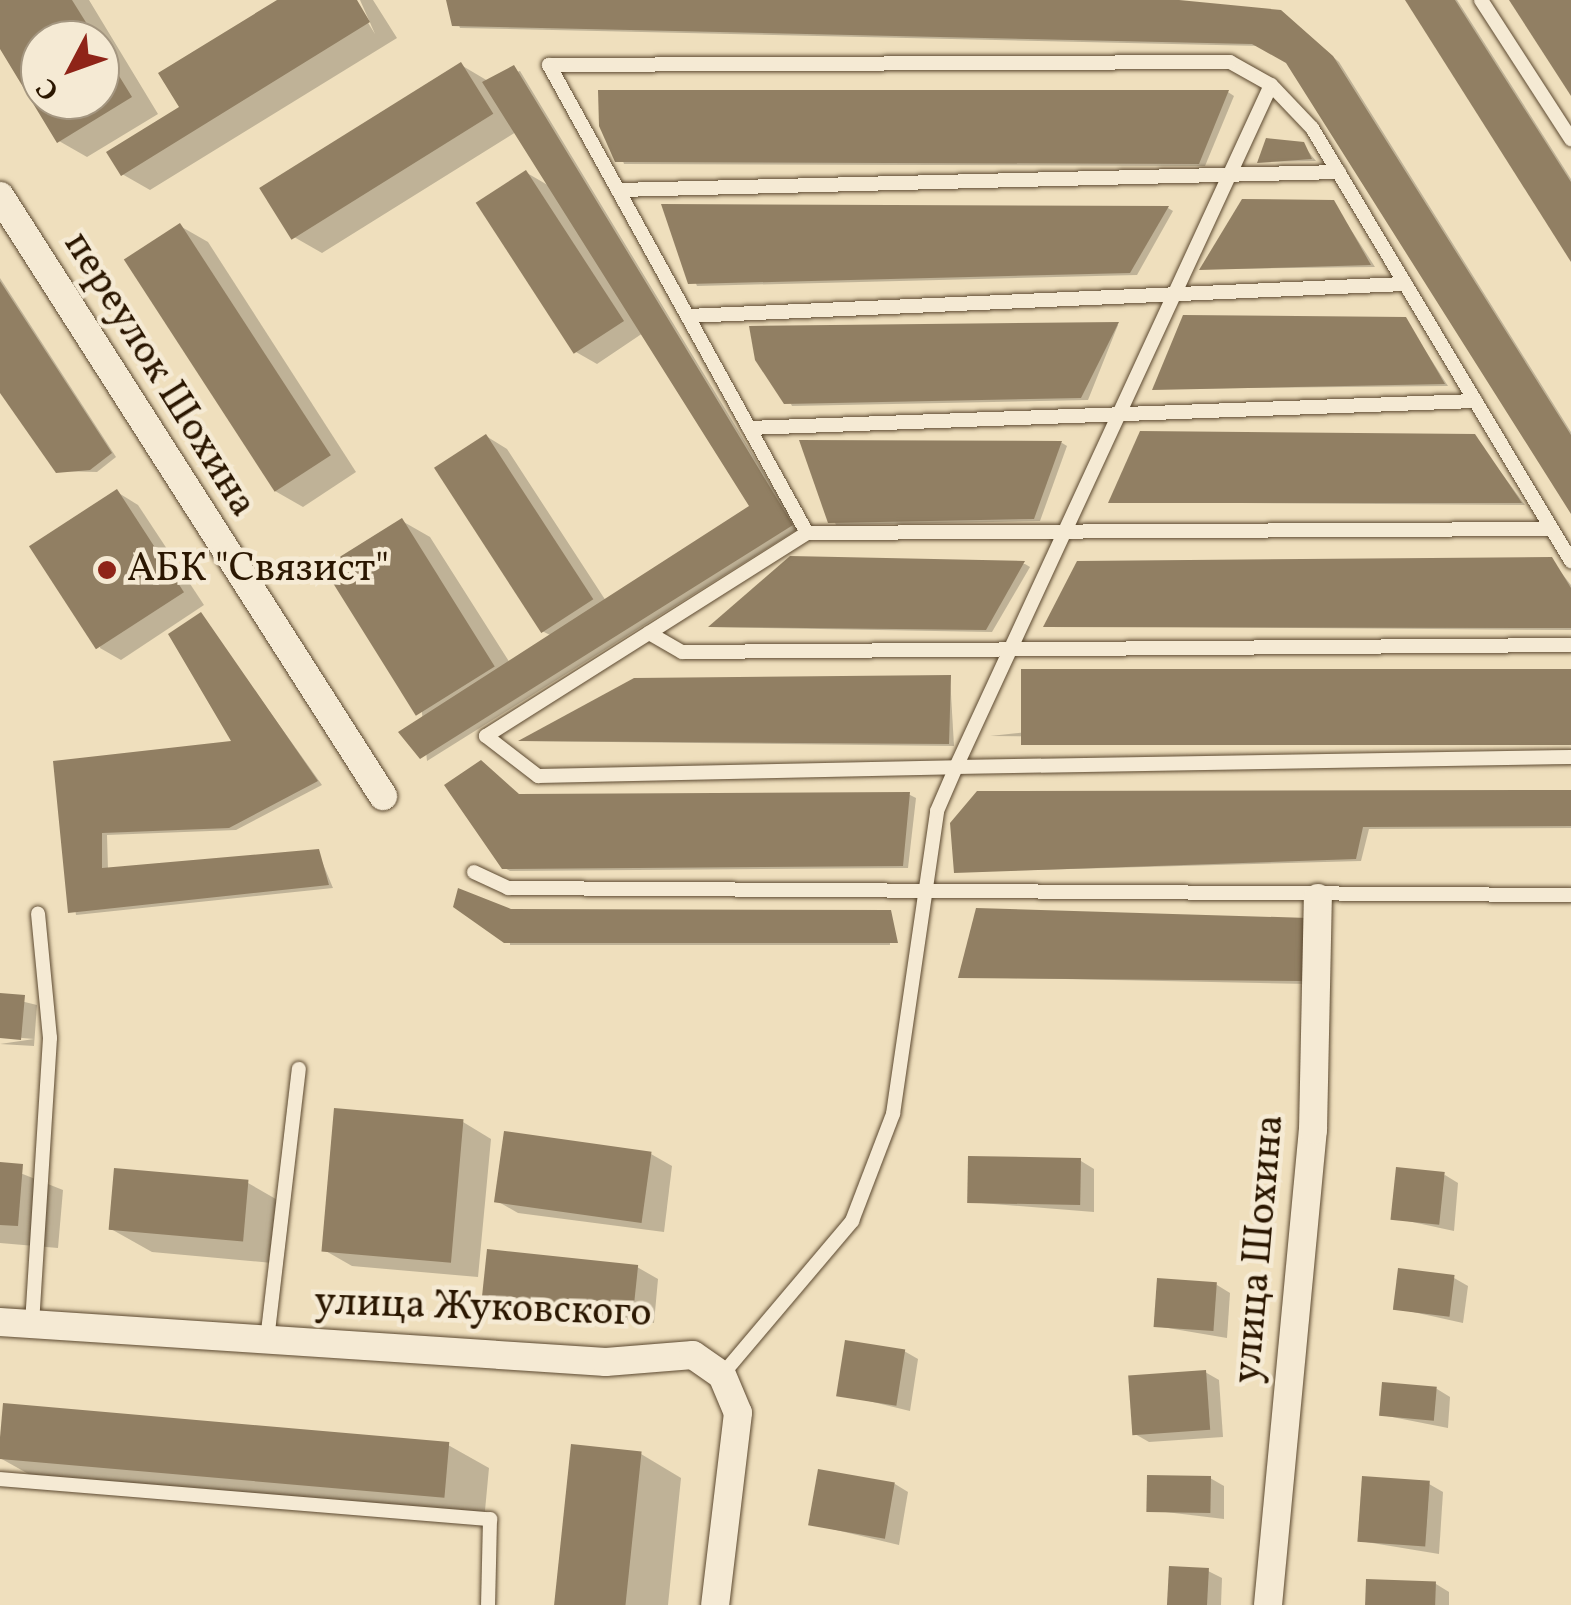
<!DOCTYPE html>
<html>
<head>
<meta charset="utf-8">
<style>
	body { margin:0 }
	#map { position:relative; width:1571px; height:1605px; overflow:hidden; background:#efdfbd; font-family:Vollkorn,serif }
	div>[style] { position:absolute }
	.shadow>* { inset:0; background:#0003; transform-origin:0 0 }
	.building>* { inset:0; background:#917f63; transform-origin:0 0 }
	.roads { filter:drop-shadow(0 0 2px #5c4930) drop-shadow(0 0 2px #5c4930) }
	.service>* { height:14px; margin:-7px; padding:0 7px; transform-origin:7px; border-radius:7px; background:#f5ead4 }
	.minor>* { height:28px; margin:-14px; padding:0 14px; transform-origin:14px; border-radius:14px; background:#f5ead4 }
	.dots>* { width:28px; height:28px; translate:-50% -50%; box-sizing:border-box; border:5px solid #f5ead4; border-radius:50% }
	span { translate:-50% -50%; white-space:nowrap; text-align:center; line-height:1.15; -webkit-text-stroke:9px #f5ead4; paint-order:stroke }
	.street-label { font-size:40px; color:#2b1701 }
	.poi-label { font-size:40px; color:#2b1701 }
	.left { translate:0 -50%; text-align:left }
	.north { position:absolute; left:20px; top:20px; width:100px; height:100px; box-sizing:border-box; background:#f5ead4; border:2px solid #a49680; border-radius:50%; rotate:229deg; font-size:28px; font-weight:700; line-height:40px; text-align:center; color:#2b1701 }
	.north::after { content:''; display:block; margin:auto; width:35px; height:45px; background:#8f2418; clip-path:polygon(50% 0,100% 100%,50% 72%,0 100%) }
</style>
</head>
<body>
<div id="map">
	<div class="shadow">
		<i style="clip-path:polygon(evenodd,0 0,89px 0,158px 114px,87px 157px,59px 141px,0 45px,0 0,40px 40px,100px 40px,100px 100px,40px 100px,40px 40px)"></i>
		<i style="clip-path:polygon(282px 0,354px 0,375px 34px,360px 0,373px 0,397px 38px,150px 190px,122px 174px)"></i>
		<i style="clip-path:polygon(449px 0,1082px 0,1288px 17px,1339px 62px,1571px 432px,1571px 509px,1288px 61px,1261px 46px,460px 28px)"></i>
		<i style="clip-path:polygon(1408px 0,1457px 0,1571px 179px,1571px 257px)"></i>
		<i style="clip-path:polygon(461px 65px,488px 81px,520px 71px,798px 529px,427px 761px,402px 521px,430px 537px,510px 663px,552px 636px,542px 631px,486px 436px,507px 449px,606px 601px,752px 507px,643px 333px,597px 364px,576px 352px,527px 173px,551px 187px,516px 132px,322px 253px,294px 237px)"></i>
		<i style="clip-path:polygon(601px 92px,1228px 92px,1234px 96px,1205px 166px,624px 164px)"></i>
		<i style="clip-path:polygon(1303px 145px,1316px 161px,1260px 162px)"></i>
		<i style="clip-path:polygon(1333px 202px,1375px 267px,1202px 269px)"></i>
		<i style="clip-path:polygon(664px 207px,1168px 208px,1173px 211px,1137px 275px,697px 286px)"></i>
		<i style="clip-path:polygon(180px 226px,208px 242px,356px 472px,303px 507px,275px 491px)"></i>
		<i style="clip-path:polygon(0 278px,116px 457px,97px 472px,58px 471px,0 389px)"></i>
		<i style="clip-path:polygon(1405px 319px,1448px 386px,1155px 389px)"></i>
		<i style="clip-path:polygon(1118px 325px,1088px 400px,792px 406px,752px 328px)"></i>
		<i style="clip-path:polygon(1474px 436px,1525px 505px,1111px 502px)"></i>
		<i style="clip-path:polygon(802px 443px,1062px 443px,1067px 446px,1040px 521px,836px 525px)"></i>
		<i style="clip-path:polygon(117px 492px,138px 505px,204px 605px,121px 660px,100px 648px)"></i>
		<i style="clip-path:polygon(791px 559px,1025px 564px,1030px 567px,992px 632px,712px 627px)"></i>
		<i style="clip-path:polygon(1551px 560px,1571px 585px,1571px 630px,1046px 626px)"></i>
		<i style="clip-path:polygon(201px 615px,322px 785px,236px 830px,107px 835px,108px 870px,318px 852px,333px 888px,76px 915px,55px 763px,235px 743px)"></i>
		<i style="clip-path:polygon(1571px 672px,1571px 741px,990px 736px)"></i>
		<i style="clip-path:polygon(950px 677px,954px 746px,523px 741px,635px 681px)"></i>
		<i style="clip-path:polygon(1571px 792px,1571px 828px,1369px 829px,1361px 861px,957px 872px)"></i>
		<i style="clip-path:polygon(521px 796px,910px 795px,916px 798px,908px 868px,510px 871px,503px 867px)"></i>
		<i style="left:510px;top:912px;width:380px;height:33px"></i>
		<i style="clip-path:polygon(1307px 921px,1308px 984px,961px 977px)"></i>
		<i style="clip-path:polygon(0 996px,37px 1005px,34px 1046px,0 1044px,34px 1039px,0 1036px)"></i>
		<i style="clip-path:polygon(463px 1122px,491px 1139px,478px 1277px,352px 1266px,324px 1250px)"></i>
		<i style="clip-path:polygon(651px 1154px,672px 1166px,664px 1232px,518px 1213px,497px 1201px)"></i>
		<i style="clip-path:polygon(1081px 1161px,1094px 1169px,1094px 1212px,969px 1202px)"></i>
		<i style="clip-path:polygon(0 1165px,63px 1190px,58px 1248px,0 1243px)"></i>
		<i style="clip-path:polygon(1445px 1175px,1458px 1183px,1454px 1231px,1394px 1218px)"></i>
		<i style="clip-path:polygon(248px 1183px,288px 1206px,283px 1264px,152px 1252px,111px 1229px)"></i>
		<i style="clip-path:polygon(637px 1267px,658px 1279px,654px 1323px,506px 1308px,484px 1296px)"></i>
		<i style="clip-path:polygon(1454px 1278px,1468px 1286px,1463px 1323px,1395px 1308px)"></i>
		<i style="clip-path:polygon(1217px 1285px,1230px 1293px,1227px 1338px,1156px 1326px)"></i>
		<i style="clip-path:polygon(904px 1351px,918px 1359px,910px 1411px,840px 1394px)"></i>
		<i style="clip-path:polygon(1205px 1372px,1219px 1380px,1223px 1437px,1149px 1442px,1135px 1434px)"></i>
		<i style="clip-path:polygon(1437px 1389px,1450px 1397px,1448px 1428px,1382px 1415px)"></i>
		<i style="clip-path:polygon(5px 1405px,448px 1445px,489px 1468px,484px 1521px,41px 1481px,0 1458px)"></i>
		<i style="clip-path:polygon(641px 1454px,681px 1478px,668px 1605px,557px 1605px)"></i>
		<i style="clip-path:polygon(1210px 1478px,1224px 1486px,1224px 1519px,1149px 1510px)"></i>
		<i style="clip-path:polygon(895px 1484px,908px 1492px,899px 1545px,811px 1524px)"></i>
		<i style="clip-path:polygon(1429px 1484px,1443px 1492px,1439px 1554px,1360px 1541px)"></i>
		<i style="clip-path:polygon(1208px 1571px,1222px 1578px,1221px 1605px,1169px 1605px)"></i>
		<i style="clip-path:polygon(1436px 1584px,1449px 1592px,1449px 1605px,1368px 1605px)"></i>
	</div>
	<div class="building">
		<i style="clip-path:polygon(0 0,72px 0,97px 40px,40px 40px,40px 100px,100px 100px,100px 45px,132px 97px,57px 143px,0 49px)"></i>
		<i style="clip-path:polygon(277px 0,357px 0,370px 22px,121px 176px,106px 152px,179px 107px,158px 73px)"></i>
		<i style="clip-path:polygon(446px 0,1179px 0,1281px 10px,1333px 56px,1571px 435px,1571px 514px,1286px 63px,1252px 44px,452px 26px)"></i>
		<i style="clip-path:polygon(1405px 0,1455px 0,1571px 182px,1571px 262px)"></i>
		<i style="clip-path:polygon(1509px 0,1571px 0,1571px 96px)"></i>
		<i style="left:461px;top:62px;width:61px;height:238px;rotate:58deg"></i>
		<i style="clip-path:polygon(514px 65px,793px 525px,420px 759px,398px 732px,749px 506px,482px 82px)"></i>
		<i style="clip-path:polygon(598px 90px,1229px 90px,1199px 164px,615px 162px,599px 126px)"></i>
		<i style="clip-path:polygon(1266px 138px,1304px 142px,1312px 159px,1257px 163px)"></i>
		<i style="left:526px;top:170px;width:180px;height:60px;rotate:57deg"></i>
		<i style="clip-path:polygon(1242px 199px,1334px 200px,1371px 265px,1199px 270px)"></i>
		<i style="clip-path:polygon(661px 204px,1169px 206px,1130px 273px,688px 284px)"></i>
		<i style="left:180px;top:223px;width:277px;height:67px;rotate:57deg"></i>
		<i style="clip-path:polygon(0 281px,112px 453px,90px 470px,56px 473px,0 393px)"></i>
		<i style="clip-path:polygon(1183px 315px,1406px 317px,1445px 384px,1152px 390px)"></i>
		<i style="clip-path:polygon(1119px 322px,1081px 398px,784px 404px,755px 360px,749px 326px)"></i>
		<i style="clip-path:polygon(1140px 431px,1475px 434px,1522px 503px,1108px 503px)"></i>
		<i style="left:486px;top:434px;width:197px;height:62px;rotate:57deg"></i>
		<i style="clip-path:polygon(799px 440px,1062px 441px,1034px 519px,828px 523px)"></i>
		<i style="left:117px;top:489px;width:123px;height:105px;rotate:57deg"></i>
		<i style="left:402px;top:518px;width:175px;height:93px;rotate:58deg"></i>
		<i style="clip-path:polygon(790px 556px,1025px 561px,986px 630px,708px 627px)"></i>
		<i style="clip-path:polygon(1552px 557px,1571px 588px,1571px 628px,1043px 627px,1077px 561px)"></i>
		<i style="clip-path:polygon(201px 612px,318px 781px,229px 828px,102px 833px,102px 868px,319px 849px,329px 885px,68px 913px,53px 761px,231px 741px,168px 634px)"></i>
		<i style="left:1021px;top:669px;width:550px;height:76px"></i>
		<i style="clip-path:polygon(951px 675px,949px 744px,518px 741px,634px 678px)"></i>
		<i style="clip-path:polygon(481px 760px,519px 794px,910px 792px,903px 866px,502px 869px,444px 785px)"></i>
		<i style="clip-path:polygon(1571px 790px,1571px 826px,1363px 827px,1356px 859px,954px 873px,950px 823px,977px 791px)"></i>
		<i style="clip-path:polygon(458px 888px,511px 909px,891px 910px,898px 943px,504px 943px,453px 907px)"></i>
		<i style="clip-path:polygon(976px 908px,1308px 918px,1302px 981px,958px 978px)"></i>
		<i style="clip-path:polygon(0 993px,25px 995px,21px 1040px,0 1038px)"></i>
		<i style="left:334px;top:1108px;width:130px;height:144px;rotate:5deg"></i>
		<i style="left:504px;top:1131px;width:149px;height:72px;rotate:8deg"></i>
		<i style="left:968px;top:1156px;width:113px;height:47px;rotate:1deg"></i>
		<i style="clip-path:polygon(0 1162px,23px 1164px,18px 1226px,0 1225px)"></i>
		<i style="left:1396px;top:1167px;width:49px;height:53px;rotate:6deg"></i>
		<i style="left:114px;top:1168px;width:135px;height:62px;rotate:5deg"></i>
		<i style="left:487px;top:1249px;width:152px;height:48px;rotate:6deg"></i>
		<i style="left:1398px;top:1268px;width:57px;height:42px;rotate:7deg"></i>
		<i style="left:1157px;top:1278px;width:60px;height:49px;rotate:4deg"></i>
		<i style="left:845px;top:1340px;width:61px;height:57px;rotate:9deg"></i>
		<i style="left:1206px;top:1370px;width:60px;height:78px;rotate:86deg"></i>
		<i style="left:1382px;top:1382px;width:55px;height:34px;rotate:5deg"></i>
		<i style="left:3px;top:1403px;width:448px;height:56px;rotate:5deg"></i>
		<i style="left:571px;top:1444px;width:71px;height:162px;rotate:6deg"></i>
		<i style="left:818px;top:1469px;width:78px;height:57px;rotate:10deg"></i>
		<i style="left:1147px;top:1475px;width:64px;height:37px;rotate:1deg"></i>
		<i style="left:1362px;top:1476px;width:68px;height:66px;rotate:4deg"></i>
		<i style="left:1169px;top:1566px;width:40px;height:39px;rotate:3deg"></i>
		<i style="left:1366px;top:1579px;width:70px;height:26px;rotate:2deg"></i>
	</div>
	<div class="roads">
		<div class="service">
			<i style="left:1481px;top:0;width:166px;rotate:57.1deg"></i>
			<i style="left:1271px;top:85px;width:59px;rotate:46.4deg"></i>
			<i style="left:1312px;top:128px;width:505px;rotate:59.11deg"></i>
			<i style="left:618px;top:190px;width:721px;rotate:-1.43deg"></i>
			<i style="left:688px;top:316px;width:718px;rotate:-2.56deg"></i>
			<i style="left:749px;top:428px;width:727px;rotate:-2.13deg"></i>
			<i style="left:807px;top:533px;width:744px;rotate:-0.31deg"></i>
			<i style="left:649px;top:633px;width:38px;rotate:30deg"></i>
			<i style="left:682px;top:652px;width:889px;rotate:-0.45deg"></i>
			<i style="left:474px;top:872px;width:38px;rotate:25deg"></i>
			<i style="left:508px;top:888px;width:1063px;rotate:0.38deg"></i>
			<i style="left:32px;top:1324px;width:287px;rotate:-86.4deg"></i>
			<i style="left:50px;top:1038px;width:125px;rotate:-95.5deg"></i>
			<i style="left:267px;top:1340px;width:273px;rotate:-83.3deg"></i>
			<i style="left:722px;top:1375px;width:202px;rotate:-49.8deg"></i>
			<i style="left:852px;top:1221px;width:115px;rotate:-69deg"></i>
			<i style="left:893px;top:1114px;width:306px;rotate:-81.7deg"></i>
			<i style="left:937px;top:811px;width:48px;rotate:-66.6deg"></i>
			<i style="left:956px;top:767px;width:751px;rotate:-65.21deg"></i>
			<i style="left:1271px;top:85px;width:47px;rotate:-150.7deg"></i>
			<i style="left:1230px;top:62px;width:681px;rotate:179.75deg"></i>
			<i style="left:549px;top:65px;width:534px;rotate:61.13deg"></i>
			<i style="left:807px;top:533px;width:380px;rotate:147.7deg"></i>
			<i style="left:486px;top:736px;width:66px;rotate:37.6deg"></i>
			<i style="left:538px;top:776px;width:418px;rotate:-1.2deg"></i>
			<i style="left:956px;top:767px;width:615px;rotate:-0.93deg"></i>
			<i style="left:0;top:1479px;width:492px;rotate:4.7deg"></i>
			<i style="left:490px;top:1519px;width:86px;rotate:91.3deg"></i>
		</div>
		<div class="minor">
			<i style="left:0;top:196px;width:712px;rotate:57.45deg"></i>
			<i style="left:0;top:1322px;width:607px;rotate:3.78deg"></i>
			<i style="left:606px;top:1362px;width:87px;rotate:-4.6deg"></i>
			<i style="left:693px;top:1355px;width:35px;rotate:35deg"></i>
			<i style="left:722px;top:1375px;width:41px;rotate:67.2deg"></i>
			<i style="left:738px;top:1413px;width:193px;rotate:96.8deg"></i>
			<i style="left:1268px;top:1605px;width:477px;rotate:-84.6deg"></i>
			<i style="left:1313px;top:1130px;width:232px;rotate:-88.8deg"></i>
		</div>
	</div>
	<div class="dots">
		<i style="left:107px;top:570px;background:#8f2418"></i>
	</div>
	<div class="street-label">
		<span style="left:159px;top:375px;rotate:58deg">переулок Шохина</span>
		<span style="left:1260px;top:1249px;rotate:-85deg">улица Шохина</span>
		<span style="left:483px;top:1309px;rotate:2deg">улица Жуковского</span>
	</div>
	<div class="poi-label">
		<span class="left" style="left:127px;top:570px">АБК "Связист"</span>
	</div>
	<div class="north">С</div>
</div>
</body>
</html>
